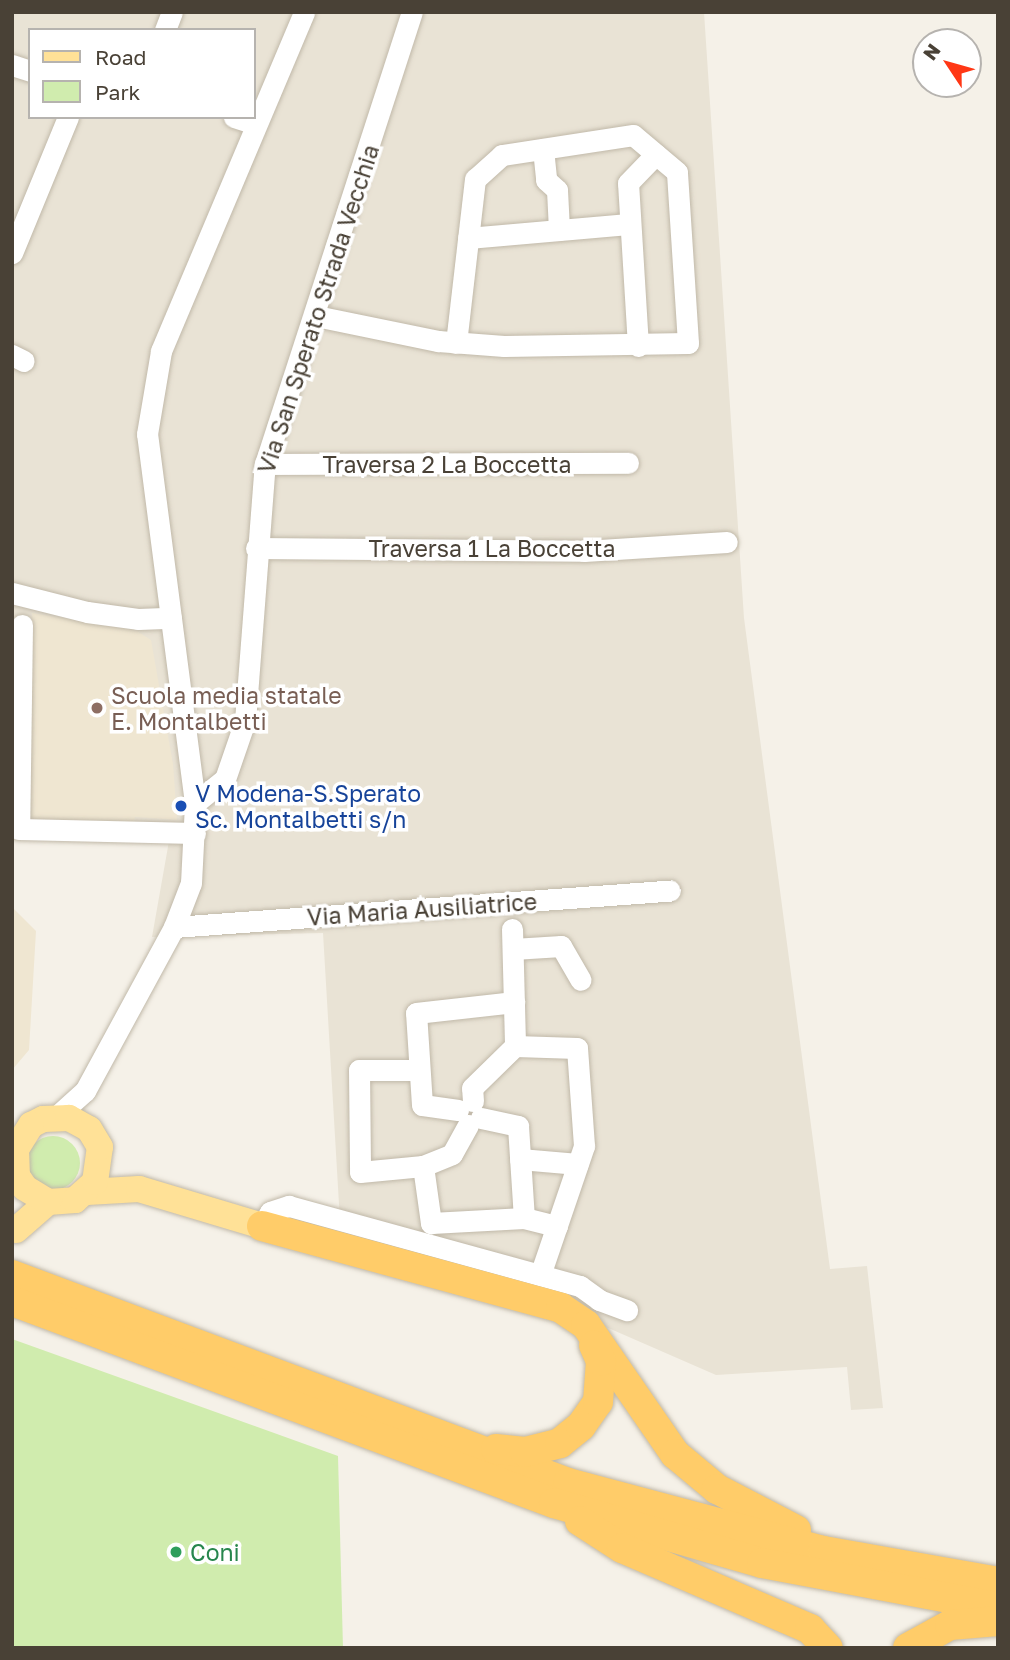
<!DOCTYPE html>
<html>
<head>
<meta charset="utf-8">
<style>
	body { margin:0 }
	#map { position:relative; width:1010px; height:1660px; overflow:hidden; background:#f5f1e8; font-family:"Golos Text",sans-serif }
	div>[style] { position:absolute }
	.residential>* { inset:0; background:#e9e3d5 }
	.education>* { inset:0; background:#efe6d1 }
	.green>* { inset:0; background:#d0ecae }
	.round { border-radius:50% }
	.roads { filter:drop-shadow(0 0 2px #c1b9a9) drop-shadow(0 0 2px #c1b9a9) }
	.minor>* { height:21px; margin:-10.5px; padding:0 10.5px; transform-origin:10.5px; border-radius:10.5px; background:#fff }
	.major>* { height:26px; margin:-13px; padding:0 13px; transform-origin:13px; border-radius:13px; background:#ffe197 }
	.highway>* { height:30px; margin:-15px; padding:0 15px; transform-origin:15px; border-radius:15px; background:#ffcc69 }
	.dots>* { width:19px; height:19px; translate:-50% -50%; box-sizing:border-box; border:4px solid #fff; border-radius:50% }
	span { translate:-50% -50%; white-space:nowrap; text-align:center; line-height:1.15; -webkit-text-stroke:7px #fff; paint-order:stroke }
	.street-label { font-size:23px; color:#494136 }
	.education-label { font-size:23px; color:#785e54 }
	.left { translate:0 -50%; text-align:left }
	.transit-label { font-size:23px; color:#164399 }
	.leisure-label { font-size:23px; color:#27864d }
	.frame { position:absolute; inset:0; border:14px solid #494136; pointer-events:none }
	.legend { position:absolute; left:28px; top:28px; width:228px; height:91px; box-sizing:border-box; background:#fff; border:2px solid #b6b3af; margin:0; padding:9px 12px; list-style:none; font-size:21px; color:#494136 }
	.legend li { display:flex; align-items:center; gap:14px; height:35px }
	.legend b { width:35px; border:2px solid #b6b3af }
	.north { position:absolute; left:912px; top:28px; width:70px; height:70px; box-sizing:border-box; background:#fff; border:2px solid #b6b3af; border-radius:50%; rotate:306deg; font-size:19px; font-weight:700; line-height:28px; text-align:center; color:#494136 }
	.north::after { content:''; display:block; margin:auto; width:24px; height:32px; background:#ff3715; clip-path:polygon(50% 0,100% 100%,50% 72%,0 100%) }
</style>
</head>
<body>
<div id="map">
	<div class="residential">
		<i style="clip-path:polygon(evenodd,12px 12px,704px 12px,744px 618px,830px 1269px,867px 1266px,883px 1408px,851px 1410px,847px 1367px,716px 1375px,606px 1327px,341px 1238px,323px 933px,152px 937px,169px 841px,12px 838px,12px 12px,30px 30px,254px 30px,254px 117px,30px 117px,30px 30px)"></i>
	</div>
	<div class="education">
		<i style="clip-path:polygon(32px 613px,137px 631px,151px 640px,173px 764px,177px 820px,135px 817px,133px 827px,26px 823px)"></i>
		<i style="clip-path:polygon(12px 907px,36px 931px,29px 1050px,12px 1070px)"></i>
	</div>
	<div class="green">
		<i class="round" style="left:26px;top:1136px;width:54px;height:54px"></i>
		<i style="clip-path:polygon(12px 1339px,338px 1456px,343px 1648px,12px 1648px)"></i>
	</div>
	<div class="roads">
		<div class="minor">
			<i style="left:165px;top:30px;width:19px;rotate:-69deg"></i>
			<i style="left:12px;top:65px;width:19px;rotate:18deg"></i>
			<i style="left:234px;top:117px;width:22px;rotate:18deg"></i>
			<i style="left:543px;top:149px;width:31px;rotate:84deg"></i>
			<i style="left:546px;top:180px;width:15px;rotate:42deg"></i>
			<i style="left:557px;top:190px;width:40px;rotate:87.1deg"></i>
			<i style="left:468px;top:238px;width:161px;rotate:-5deg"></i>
			<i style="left:12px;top:253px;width:147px;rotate:-67.6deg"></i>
			<i style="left:316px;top:316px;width:125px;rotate:11.6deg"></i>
			<i style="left:438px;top:341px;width:66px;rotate:4.3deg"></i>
			<i style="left:504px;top:346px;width:184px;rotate:-0.9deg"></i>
			<i style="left:688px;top:343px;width:171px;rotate:-93.7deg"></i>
			<i style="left:677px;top:172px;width:57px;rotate:-139.9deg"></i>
			<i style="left:633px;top:135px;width:133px;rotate:171.3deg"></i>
			<i style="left:502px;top:155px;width:36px;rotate:138deg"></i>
			<i style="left:475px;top:179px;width:165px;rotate:96.6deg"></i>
			<i style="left:638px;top:346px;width:163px;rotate:-93.5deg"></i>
			<i style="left:628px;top:183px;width:40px;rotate:-46deg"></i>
			<i style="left:12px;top:355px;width:13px;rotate:27deg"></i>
			<i style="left:265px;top:464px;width:363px;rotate:-0.2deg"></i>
			<i style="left:256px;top:548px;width:328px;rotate:0.5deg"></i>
			<i style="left:584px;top:551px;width:143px;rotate:-3.6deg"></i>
			<i style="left:12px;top:593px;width:77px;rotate:14.2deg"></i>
			<i style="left:87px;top:612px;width:51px;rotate:7.8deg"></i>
			<i style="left:138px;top:619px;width:33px;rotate:-2deg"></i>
			<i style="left:22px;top:625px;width:204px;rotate:90.8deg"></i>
			<i style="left:19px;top:829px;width:176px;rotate:1.3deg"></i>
			<i style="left:195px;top:803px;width:38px;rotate:-39deg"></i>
			<i style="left:225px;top:779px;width:61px;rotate:-71deg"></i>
			<i style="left:245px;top:721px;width:258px;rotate:-85.6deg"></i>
			<i style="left:265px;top:464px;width:475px;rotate:-72deg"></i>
			<i style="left:174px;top:927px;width:497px;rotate:-4.2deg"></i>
			<i style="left:512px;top:929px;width:117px;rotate:88.5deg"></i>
			<i style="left:513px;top:949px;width:48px;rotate:-3.6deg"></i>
			<i style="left:561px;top:946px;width:39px;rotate:60deg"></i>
			<i style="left:417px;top:1070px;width:58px;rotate:180deg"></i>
			<i style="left:359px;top:1070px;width:102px;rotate:89.4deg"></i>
			<i style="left:360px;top:1172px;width:63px;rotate:-5.4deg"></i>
			<i style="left:423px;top:1166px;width:31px;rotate:-22deg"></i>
			<i style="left:452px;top:1154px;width:33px;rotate:-61deg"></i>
			<i style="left:473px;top:1101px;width:13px;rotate:-94deg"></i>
			<i style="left:472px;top:1088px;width:60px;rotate:-44.3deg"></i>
			<i style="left:515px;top:1046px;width:62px;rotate:1.8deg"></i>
			<i style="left:577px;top:1048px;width:98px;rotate:85.9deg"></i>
			<i style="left:584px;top:1146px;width:136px;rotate:108.8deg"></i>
			<i style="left:458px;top:1110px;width:36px;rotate:-172deg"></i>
			<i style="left:422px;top:1105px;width:92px;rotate:-93.7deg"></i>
			<i style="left:416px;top:1013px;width:99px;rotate:-6.4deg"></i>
			<i style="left:57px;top:1116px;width:38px;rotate:-42deg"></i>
			<i style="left:85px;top:1091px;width:187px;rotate:-61.5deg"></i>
			<i style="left:174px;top:927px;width:47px;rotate:-68.9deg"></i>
			<i style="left:191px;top:883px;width:80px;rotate:-87.1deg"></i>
			<i style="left:195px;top:803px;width:372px;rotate:-97.4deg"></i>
			<i style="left:147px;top:434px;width:84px;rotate:-80.4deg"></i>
			<i style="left:161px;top:351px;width:368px;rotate:-67.1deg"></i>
			<i style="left:481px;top:1118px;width:38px;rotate:12deg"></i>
			<i style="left:518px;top:1126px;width:92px;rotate:86.3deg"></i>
			<i style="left:520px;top:1159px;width:58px;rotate:4.9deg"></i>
			<i style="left:423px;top:1166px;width:58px;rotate:82deg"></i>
			<i style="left:431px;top:1223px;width:93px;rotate:-3.1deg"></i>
			<i style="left:524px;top:1218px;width:34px;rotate:14deg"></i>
			<i style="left:262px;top:1226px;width:16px;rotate:-60deg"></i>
			<i style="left:270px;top:1212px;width:20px;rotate:-18deg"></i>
			<i style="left:289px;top:1206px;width:302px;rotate:15.4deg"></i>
			<i style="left:580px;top:1286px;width:24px;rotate:36deg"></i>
			<i style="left:599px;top:1300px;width:30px;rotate:20deg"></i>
		</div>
		<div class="major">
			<i style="left:87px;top:1192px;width:52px;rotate:-3.3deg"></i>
			<i style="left:139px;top:1189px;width:128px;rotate:16.7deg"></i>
			<i style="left:16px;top:1230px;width:43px;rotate:-41.2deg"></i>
			<i style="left:48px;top:1202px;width:27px;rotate:-4deg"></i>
			<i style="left:75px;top:1200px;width:27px;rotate:-42deg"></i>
			<i style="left:95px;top:1182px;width:35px;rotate:-82deg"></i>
			<i style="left:100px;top:1147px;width:21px;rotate:-121deg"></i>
			<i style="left:89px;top:1129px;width:23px;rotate:-151deg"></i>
			<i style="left:69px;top:1118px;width:26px;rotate:178deg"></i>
			<i style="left:43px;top:1119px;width:13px;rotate:153deg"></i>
			<i style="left:31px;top:1125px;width:28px;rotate:122deg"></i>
			<i style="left:16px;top:1149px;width:27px;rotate:88deg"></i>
			<i style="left:17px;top:1176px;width:14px;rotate:56deg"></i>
			<i style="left:25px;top:1188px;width:27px;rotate:31deg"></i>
		</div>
		<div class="highway">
			<i style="left:262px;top:1226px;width:310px;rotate:15.3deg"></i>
			<i style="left:561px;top:1308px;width:30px;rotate:34deg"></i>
			<i style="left:586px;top:1325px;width:157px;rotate:55.4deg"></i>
			<i style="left:675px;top:1454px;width:55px;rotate:39.8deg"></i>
			<i style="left:717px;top:1489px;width:89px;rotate:27.4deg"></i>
			<i style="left:12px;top:1275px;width:594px;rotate:20.51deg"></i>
			<i style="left:568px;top:1483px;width:264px;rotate:14.9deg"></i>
			<i style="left:823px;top:1551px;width:178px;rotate:10deg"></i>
			<i style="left:12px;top:1301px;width:578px;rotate:20.44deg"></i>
			<i style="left:554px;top:1503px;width:216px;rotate:16.1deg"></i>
			<i style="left:762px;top:1563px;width:240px;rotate:10.6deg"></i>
			<i style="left:496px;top:1449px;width:29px;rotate:6deg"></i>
			<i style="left:525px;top:1452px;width:36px;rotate:-14deg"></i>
			<i style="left:560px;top:1443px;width:27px;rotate:-39deg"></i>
			<i style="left:581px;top:1426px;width:29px;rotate:-55deg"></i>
			<i style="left:598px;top:1402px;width:41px;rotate:-85.8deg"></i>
			<i style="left:601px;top:1361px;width:17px;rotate:-114deg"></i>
			<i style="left:580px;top:1521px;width:50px;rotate:32.7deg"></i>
			<i style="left:622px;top:1548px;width:205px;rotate:23.3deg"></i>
			<i style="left:810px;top:1629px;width:26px;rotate:47deg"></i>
			<i style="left:908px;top:1648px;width:48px;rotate:-28.7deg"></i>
			<i style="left:950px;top:1625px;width:48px;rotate:-4.8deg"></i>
		</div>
	</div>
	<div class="dots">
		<i style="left:97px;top:708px;background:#8d6e63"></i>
		<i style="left:181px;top:806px;background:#1a4fb4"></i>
		<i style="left:176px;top:1552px;background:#2e9e5b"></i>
	</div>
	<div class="street-label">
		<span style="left:318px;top:309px;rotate:-72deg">Via San Sperato Strada Vecchia</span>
		<span style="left:447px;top:464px">Traversa 2 La Boccetta</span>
		<span style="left:492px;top:548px">Traversa 1 La Boccetta</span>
		<span style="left:422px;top:909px;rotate:-4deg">Via Maria Ausiliatrice</span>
	</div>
	<div class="education-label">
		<span class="left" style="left:111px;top:708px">Scuola media statale<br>E. Montalbetti</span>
	</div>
	<div class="transit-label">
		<span class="left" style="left:195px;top:806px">V Modena-S.Sperato<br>Sc. Montalbetti s/n</span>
	</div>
	<div class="leisure-label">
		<span class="left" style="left:190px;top:1552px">Coni</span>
	</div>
	<div class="frame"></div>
	<ul class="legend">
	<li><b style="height:9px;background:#ffe197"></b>Road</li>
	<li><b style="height:19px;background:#d0ecae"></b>Park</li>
	</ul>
	<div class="north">N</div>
</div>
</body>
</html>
